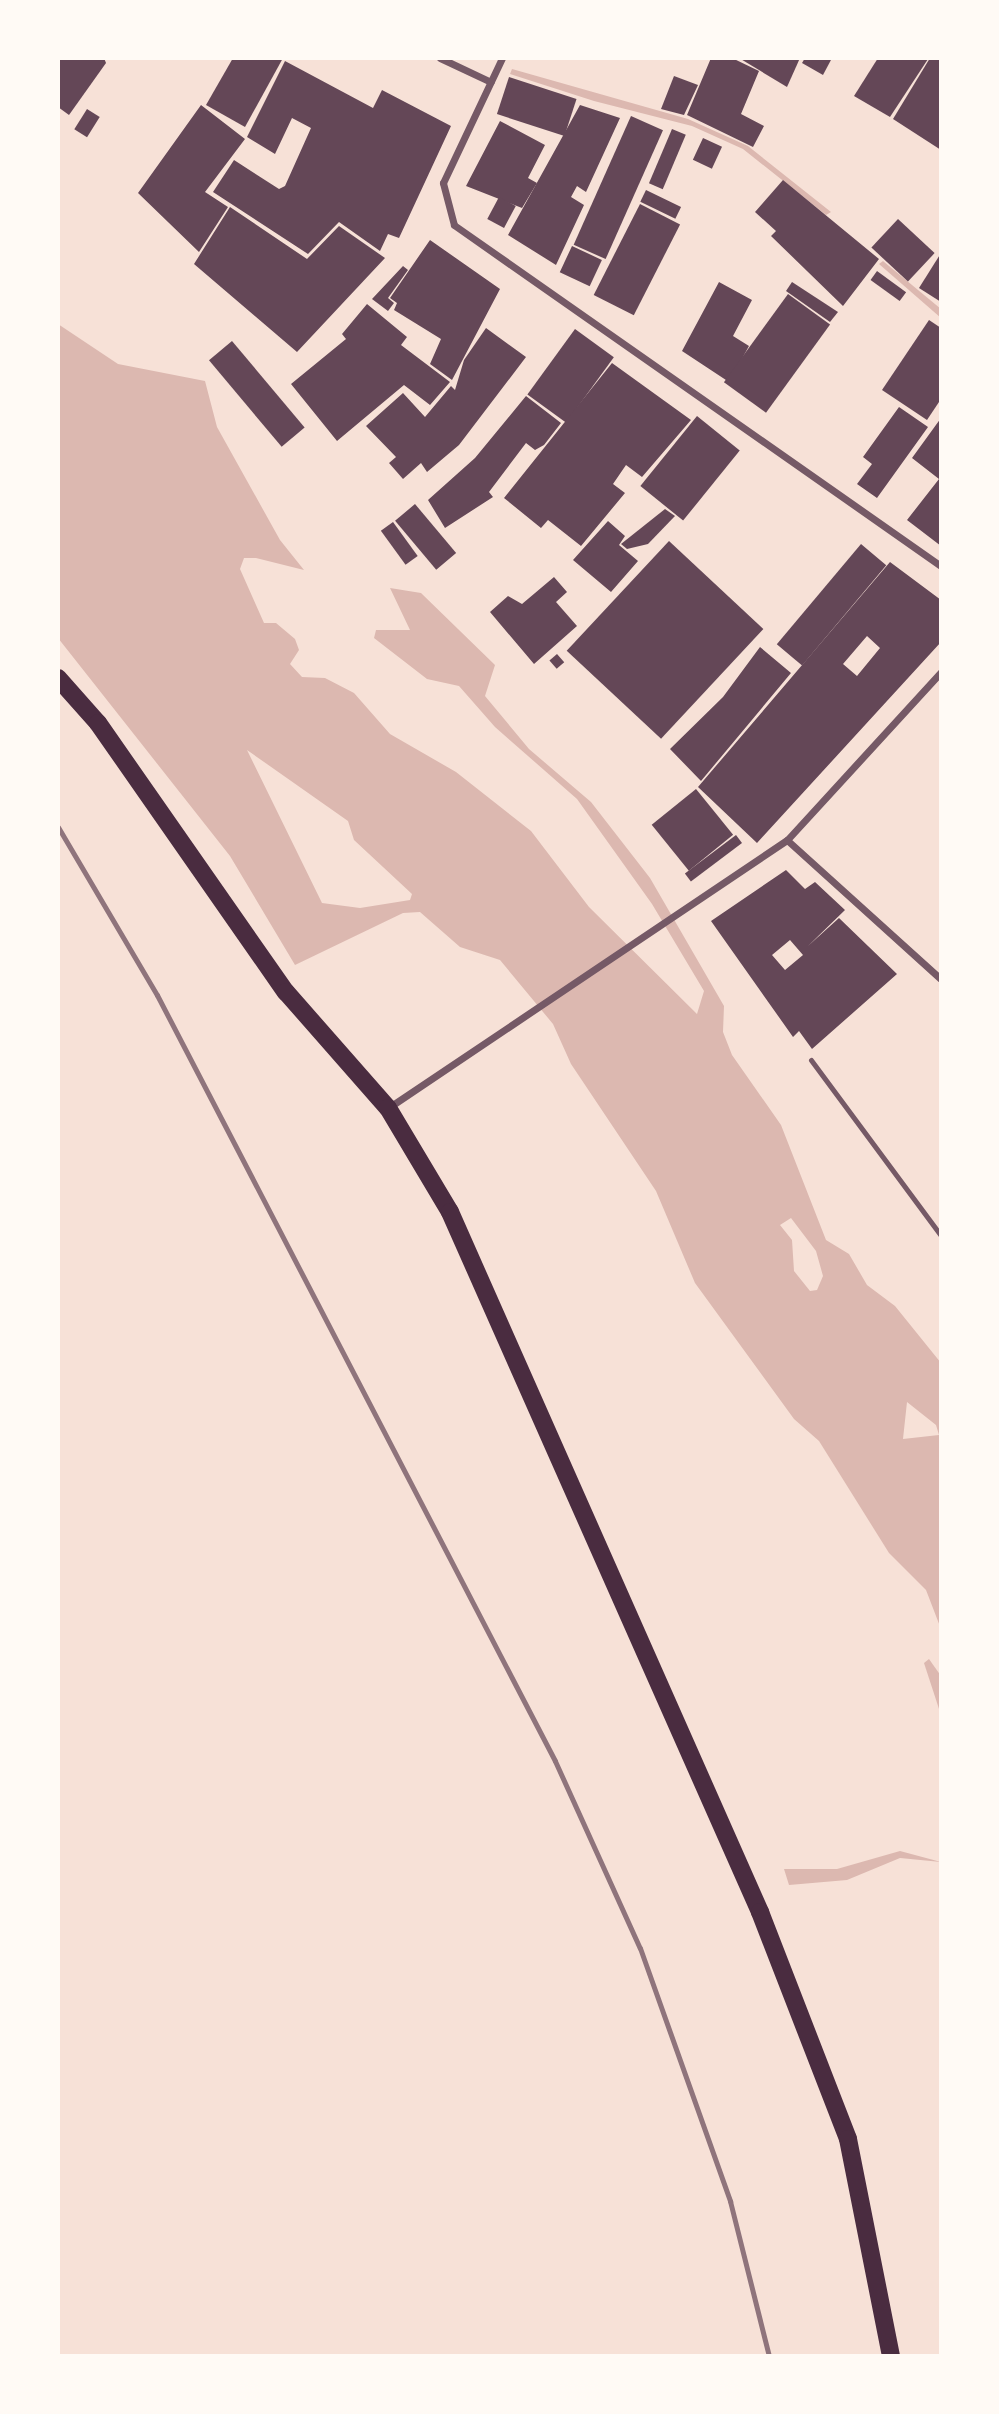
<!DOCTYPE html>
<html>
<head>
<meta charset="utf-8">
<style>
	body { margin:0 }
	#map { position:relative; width:999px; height:2414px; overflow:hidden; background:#f7e1d7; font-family:"PT Sans Narrow",sans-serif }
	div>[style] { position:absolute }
	.water>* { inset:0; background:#dcb8b0 }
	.building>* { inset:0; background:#644757; transform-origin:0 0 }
	.service>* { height:5px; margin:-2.5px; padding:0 2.5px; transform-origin:2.5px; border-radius:2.5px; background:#755966 }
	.minor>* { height:7px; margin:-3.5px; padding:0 3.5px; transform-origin:3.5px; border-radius:3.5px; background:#755966 }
	.primary>* { height:18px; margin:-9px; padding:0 9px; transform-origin:9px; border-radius:9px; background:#4a2c40 }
	.rail>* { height:5px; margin:-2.5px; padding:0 2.5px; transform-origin:2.5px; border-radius:2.5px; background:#8f747c }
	span { translate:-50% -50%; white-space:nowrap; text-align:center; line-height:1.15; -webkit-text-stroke:5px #fffaf5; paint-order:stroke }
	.frame { position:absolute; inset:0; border:60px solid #fffaf5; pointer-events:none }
</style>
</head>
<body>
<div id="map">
	<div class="water">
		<i style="clip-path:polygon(512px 69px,688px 119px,748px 146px,831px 212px,826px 215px,743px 149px,692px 126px,594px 101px,510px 74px)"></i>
		<i style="clip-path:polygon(883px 261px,941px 309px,941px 318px,879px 264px)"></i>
		<i style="clip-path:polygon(evenodd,58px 324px,118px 364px,205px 381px,217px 427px,280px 540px,304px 570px,256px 558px,244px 558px,240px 569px,264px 623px,276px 623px,295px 639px,299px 650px,290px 664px,302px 677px,325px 678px,354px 693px,390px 734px,456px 772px,531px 831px,589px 907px,697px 1014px,704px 991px,652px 904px,577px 799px,495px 727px,459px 686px,427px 679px,374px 638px,376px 630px,410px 630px,390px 588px,421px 593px,495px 665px,485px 696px,529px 749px,591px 802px,650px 878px,724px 1006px,723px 1032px,732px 1055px,781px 1125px,826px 1240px,849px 1254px,867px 1285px,895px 1306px,941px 1363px,941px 1629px,926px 1590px,889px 1553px,819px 1441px,794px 1419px,695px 1283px,656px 1191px,571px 1064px,553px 1024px,500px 960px,460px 947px,420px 912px,403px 913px,295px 965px,230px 856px,58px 638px,58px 324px,247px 750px,348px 821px,354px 840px,412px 894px,410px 900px,360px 908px,322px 903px,247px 750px,58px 324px,791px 1218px,816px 1251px,823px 1276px,817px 1290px,810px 1291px,794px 1271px,792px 1240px,780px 1225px,791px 1218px,58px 324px,907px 1402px,936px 1425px,939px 1435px,903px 1439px,907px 1402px)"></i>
		<i style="clip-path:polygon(929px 1659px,941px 1676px,941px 1715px,924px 1663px)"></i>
		<i style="clip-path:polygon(900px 1851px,941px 1862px,900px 1858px,847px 1880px,789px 1885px,784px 1869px,837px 1869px)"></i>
	</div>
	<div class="building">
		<i style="clip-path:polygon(58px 58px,104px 58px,106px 63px,69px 115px,58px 107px)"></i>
		<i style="clip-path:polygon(233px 58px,283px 58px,245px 127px,206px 105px)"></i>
		<i style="clip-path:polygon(711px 58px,732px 58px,759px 71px,741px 114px,764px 126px,753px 147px,687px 115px)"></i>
		<i style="clip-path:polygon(739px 58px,800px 58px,787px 87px)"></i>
		<i style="clip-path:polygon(805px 58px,832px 58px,823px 75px,802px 63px)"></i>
		<i style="clip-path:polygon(878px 58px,928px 59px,890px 117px,854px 96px)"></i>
		<i style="clip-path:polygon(930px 58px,941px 58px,941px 150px,893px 119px)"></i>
		<i style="clip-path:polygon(285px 61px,373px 108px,382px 90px,451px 126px,399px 238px,388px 234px,380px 251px,339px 222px,308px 254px,213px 192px,234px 160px,279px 189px,285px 186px,311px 128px,292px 118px,275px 154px,247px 137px)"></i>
		<i style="clip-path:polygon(674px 76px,698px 85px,684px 115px,661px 109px)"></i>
		<i style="left:509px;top:77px;width:71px;height:39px;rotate:18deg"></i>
		<i style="clip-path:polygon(201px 105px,245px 139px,205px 192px,228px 207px,199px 252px,138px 193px)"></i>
		<i style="clip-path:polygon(580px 105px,620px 118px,586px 192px,577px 186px,571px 197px,584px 205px,556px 265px,508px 235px)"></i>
		<i style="left:87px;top:109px;width:15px;height:24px;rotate:32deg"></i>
		<i style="left:631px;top:116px;width:35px;height:141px;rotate:24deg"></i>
		<i style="clip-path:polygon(500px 121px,545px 145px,528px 178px,537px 183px,522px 208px,466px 186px)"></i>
		<i style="left:672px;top:129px;width:15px;height:59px;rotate:23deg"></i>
		<i style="left:703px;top:138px;width:21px;height:24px;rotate:25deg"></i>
		<i style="clip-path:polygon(783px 180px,879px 259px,843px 306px,771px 236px,776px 231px,755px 212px)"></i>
		<i style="left:646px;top:190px;width:39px;height:13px;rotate:26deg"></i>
		<i style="left:499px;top:197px;width:19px;height:25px;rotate:28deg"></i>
		<i style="left:640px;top:204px;width:45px;height:102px;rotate:27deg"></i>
		<i style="clip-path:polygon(230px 207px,307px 259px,339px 226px,385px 258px,297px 352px,194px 264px)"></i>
		<i style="left:898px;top:219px;width:50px;height:39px;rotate:43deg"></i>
		<i style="clip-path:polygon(430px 240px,500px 289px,452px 380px,430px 364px,441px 339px,394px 310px,397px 303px,390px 298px)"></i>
		<i style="left:572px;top:246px;width:33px;height:29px;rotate:25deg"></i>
		<i style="clip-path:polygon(941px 253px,941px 302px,919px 288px)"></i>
		<i style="clip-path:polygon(403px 266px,408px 270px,388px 298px,394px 303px,388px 311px,372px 299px)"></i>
		<i style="left:877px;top:271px;width:36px;height:11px;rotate:36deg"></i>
		<i style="clip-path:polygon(719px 282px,752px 300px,733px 336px,749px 346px,729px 382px,682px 351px)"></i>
		<i style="clip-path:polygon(792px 282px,838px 312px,830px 322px,786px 291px)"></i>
		<i style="left:788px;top:294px;width:52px;height:109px;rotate:36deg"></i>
		<i style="clip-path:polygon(367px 304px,407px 337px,401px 345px,450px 382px,430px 405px,404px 385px,337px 441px,291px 384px,346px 339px,342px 334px)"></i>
		<i style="clip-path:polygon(929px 320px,941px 328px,941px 399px,927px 420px,882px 390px)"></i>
		<i style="clip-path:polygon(486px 328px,526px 357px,459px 445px,427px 472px,421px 463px,403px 479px,389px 463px,396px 457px,366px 426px,403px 393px,425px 417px,451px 386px,455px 390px,464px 360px)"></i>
		<i style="left:575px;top:329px;width:48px;height:81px;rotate:36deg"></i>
		<i style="left:232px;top:341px;width:113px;height:30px;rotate:50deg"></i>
		<i style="clip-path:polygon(612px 363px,691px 420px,642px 477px,626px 465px,613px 484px,625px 493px,581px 546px,548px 520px,541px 528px,504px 498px)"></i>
		<i style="clip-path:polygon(526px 396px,561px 423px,544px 445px,535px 450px,526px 443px,489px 492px,493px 497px,445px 528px,428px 500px,475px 458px)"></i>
		<i style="clip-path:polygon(899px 407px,928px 427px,877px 498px,857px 484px,872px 464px,863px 457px)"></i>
		<i style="left:697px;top:416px;width:55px;height:90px;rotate:39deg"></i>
		<i style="clip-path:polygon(941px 418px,941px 546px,907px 520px,939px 479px,912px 458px)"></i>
		<i style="left:415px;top:504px;width:64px;height:26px;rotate:50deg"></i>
		<i style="clip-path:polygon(665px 509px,675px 516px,648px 544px,627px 549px,621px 544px)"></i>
		<i style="clip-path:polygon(608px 521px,625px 536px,619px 545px,638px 561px,611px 592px,573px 560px)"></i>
		<i style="left:393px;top:522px;width:42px;height:15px;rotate:54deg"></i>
		<i style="left:669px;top:541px;width:129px;height:150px;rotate:43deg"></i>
		<i style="left:861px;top:544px;width:33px;height:131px;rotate:40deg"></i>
		<i style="clip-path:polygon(evenodd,890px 562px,941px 600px,941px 642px,757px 843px,698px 787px,890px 562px,867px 636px,880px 648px,857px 676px,843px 664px,867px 636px)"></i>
		<i style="clip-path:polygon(554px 577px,567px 592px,556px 602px,577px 626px,534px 664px,490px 612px,508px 596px,522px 604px)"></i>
		<i style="clip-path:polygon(760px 647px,791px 673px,701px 781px,670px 749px,723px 697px)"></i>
		<i style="left:557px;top:654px;width:11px;height:10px;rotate:49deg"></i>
		<i style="left:696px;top:789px;width:59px;height:57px;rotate:51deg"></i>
		<i style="left:736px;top:835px;width:10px;height:64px;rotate:53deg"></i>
		<i style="clip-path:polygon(evenodd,786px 870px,805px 889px,815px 882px,845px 910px,808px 946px,839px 918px,897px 974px,812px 1049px,799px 1031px,793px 1037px,711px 921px,786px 870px,790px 940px,803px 955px,785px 970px,772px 955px,790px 940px)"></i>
	</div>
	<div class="service">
		<i style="left:811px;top:1060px;width:219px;rotate:53.5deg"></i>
	</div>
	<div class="minor">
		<i style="left:440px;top:58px;width:56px;rotate:25.2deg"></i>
		<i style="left:502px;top:58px;width:138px;rotate:115.3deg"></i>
		<i style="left:443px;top:183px;width:43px;rotate:75.3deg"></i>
		<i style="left:454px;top:225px;width:595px;rotate:35deg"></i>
		<i style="left:787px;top:840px;width:207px;rotate:42.1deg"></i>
		<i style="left:388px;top:1108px;width:481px;rotate:-33.9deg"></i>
		<i style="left:787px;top:840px;width:228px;rotate:-47.5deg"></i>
	</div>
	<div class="primary">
		<i style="left:58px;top:678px;width:60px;rotate:48.4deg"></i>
		<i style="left:98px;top:723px;width:328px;rotate:55.1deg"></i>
		<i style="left:286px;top:992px;width:154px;rotate:48.7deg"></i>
		<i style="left:388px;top:1108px;width:121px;rotate:59.2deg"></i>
		<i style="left:450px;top:1212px;width:766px;rotate:66.11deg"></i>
		<i style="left:760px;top:1912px;width:243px;rotate:68.8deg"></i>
		<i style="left:848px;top:2139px;width:221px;rotate:78.8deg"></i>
	</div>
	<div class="rail">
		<i style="left:58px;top:827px;width:195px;rotate:59.5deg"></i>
		<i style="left:157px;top:995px;width:863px;rotate:62.54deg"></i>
		<i style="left:555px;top:1761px;width:205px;rotate:65.6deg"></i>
		<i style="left:640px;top:1948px;width:269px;rotate:70.4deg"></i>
		<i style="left:730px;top:2201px;width:160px;rotate:75.9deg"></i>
	</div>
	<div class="frame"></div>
</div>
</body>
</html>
